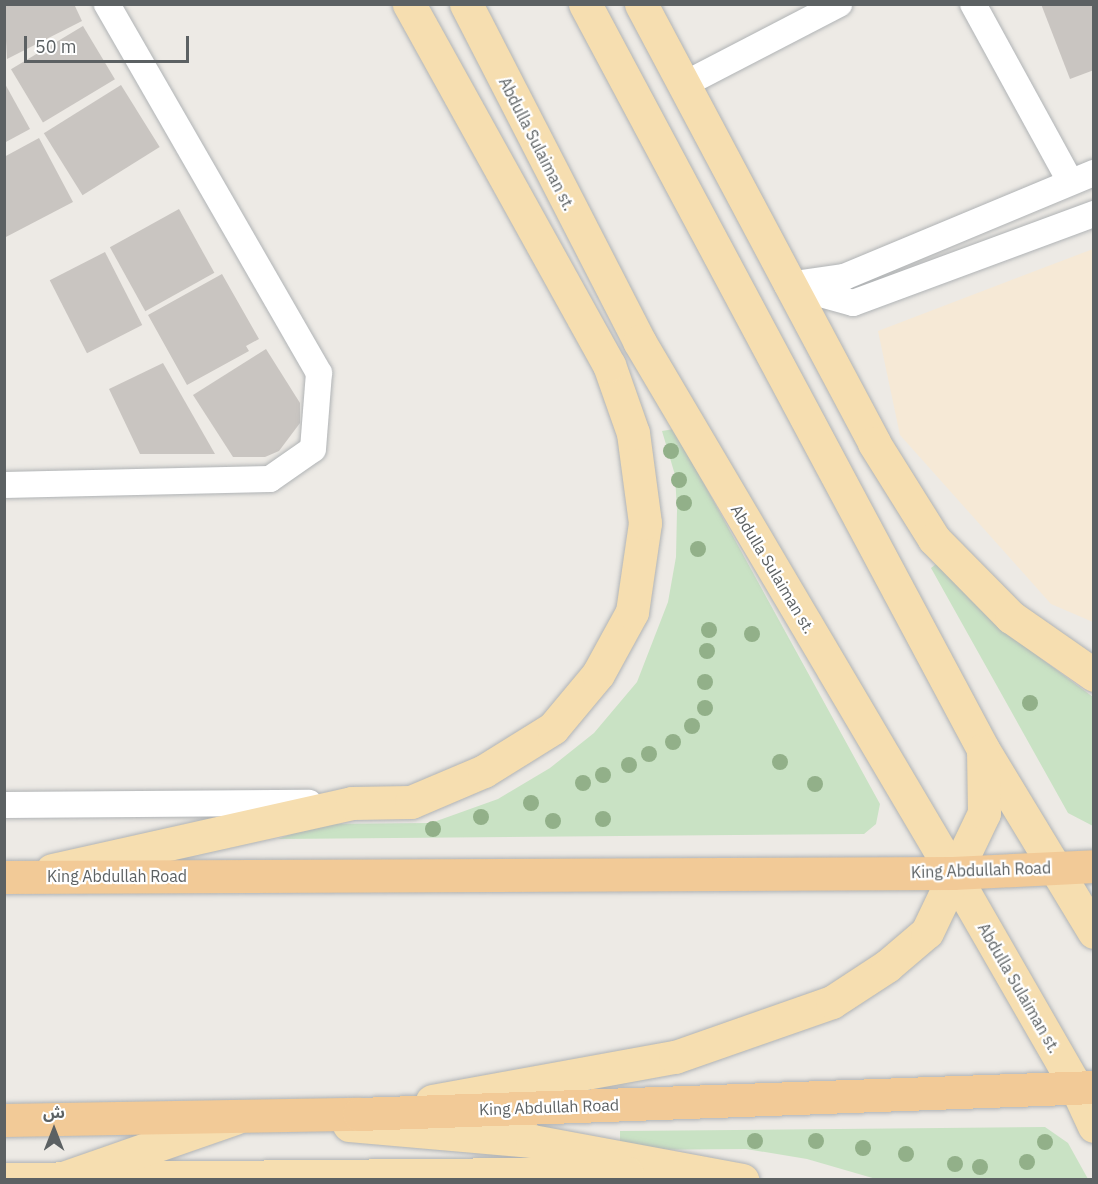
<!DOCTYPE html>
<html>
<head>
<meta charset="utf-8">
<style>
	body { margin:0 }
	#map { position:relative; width:1098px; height:1184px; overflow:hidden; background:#edeae5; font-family:"IBM Plex Sans","Noto Sans Arabic",sans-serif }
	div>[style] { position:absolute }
	.green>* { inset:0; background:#c9e2c4 }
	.sand>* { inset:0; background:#f6e9d6 }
	.building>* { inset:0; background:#c9c5c1; transform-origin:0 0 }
	.roads { filter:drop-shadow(0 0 2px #b0b3b5) drop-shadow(0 0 2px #b0b3b5) }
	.minor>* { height:26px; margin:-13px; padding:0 13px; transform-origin:13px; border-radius:13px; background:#fff }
	.major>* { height:33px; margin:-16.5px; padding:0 16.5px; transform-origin:16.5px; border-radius:16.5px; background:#f6deb0 }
	.highway>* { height:33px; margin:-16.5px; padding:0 16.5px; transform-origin:16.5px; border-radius:16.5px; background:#f2ca97 }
	.trees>* { width:16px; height:16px; margin:-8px; border-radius:50%; background:#92b089 }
	span { translate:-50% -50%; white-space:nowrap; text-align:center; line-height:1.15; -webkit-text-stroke:4.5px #fff; paint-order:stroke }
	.street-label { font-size:16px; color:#5c6163 }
	.frame { position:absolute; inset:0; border:6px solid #5c6163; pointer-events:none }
	.north { position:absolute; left:24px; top:1100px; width:60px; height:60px; -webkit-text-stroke:4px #fff; paint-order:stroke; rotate:0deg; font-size:16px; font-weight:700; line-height:24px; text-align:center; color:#5c6163 }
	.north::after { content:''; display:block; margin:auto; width:21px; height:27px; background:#5c6163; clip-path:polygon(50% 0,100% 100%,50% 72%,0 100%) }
	.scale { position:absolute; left:24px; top:36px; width:165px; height:27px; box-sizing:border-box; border:3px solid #5c6163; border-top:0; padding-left:8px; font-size:18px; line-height:21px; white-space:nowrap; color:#5c6163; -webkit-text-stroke:4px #fff; paint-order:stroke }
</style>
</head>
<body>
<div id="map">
	<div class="green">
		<i style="clip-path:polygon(674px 429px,880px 804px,876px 824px,864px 834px,278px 839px,319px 824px,431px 823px,498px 799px,550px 768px,594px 733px,637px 682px,668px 602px,676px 557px,677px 510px,675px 475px,662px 431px)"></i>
		<i style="clip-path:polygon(940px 561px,1031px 651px,1093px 697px,1093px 826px,1068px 813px,931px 568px)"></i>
		<i style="clip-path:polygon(1045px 1127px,1068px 1143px,1088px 1179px,876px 1179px,807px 1159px,746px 1149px,620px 1150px,620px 1131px)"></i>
	</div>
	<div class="sand">
		<i style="clip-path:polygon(1093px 249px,1093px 622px,1051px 604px,900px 435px,878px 331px)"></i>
	</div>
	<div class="building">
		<i style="clip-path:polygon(4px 4px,74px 4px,82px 21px,7px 59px)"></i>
		<i style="clip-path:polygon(1041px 4px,1094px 4px,1094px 70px,1070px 79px)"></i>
		<i style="left:83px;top:26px;width:62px;height:84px;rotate:59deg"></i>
		<i style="clip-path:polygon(4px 82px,30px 129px,4px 143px)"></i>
		<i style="left:121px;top:85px;width:73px;height:91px;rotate:58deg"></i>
		<i style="clip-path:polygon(39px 138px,73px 202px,4px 238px,4px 157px)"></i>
		<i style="left:179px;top:209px;width:73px;height:79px;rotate:61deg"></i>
		<i style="left:105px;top:252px;width:82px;height:62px;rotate:63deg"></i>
		<i style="clip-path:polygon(222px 274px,259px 339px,246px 346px,249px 351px,187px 385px,148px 315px)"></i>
		<i style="clip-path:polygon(266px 349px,300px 403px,300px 423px,279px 451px,265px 457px,233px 457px,193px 395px)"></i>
		<i style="clip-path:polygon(163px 363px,215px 454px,140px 454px,109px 389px)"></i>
	</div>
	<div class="roads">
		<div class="minor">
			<i style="left:973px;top:4px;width:202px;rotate:61.3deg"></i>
			<i style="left:683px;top:85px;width:176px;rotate:-27.4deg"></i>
			<i style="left:787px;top:285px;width:58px;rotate:-8deg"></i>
			<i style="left:844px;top:277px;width:271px;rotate:-22.6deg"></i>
			<i style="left:799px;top:288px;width:56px;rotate:15.5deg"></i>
			<i style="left:853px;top:303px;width:257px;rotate:-20.3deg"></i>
			<i style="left:4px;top:485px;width:266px;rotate:-1.3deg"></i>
			<i style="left:270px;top:479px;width:52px;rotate:-34.9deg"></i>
			<i style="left:313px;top:449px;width:76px;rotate:-85.5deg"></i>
			<i style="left:319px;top:373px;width:426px;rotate:-119.9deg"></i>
			<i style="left:4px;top:805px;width:305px;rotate:-0.4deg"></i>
		</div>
		<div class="major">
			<i style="left:466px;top:4px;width:379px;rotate:62.8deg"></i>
			<i style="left:639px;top:341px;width:618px;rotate:59.45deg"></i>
			<i style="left:953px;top:873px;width:247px;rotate:60.1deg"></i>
			<i style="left:1076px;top:1087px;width:43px;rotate:65.2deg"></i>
			<i style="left:585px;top:4px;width:845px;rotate:61.89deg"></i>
			<i style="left:983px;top:749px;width:214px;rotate:58.8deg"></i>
			<i style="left:641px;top:4px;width:497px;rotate:62deg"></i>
			<i style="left:874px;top:443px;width:113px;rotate:58deg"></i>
			<i style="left:934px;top:539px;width:110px;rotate:45.4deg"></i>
			<i style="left:1011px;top:617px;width:101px;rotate:34.9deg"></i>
			<i style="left:52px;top:870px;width:307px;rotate:-12.6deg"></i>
			<i style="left:352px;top:803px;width:59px;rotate:-1deg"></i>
			<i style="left:411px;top:802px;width:79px;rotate:-23deg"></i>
			<i style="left:484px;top:771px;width:81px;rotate:-31.9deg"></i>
			<i style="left:553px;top:728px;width:70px;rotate:-50.2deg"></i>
			<i style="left:598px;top:674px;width:71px;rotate:-61.3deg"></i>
			<i style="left:632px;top:612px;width:90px;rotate:-81.7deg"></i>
			<i style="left:645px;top:523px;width:91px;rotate:-97.6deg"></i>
			<i style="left:633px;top:433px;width:72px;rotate:-109.4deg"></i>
			<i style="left:609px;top:365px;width:413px;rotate:-119deg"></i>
			<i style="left:432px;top:1101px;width:247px;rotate:-10.3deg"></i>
			<i style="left:675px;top:1057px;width:166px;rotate:-19.3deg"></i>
			<i style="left:832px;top:1002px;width:66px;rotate:-33.2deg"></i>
			<i style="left:887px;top:966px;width:52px;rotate:-40.4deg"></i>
			<i style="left:927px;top:932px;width:132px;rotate:-64.4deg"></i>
			<i style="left:984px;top:813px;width:61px;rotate:-90.9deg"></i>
			<i style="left:349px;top:1125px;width:184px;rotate:5deg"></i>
			<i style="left:532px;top:1141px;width:214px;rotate:10.5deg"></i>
			<i style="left:4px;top:1179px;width:623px;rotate:-0.55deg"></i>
			<i style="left:60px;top:1179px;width:185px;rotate:-19.2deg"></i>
		</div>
		<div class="highway">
			<i style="left:4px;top:877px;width:949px;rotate:-0.24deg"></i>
			<i style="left:953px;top:873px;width:141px;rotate:-2.8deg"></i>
			<i style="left:4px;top:1120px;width:355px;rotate:-1deg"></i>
			<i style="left:359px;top:1114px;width:735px;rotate:-2.1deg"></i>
		</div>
	</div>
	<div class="trees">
		<i style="left:671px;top:451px"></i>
		<i style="left:679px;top:480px"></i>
		<i style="left:684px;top:503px"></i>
		<i style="left:698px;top:549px"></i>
		<i style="left:709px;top:630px"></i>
		<i style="left:752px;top:634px"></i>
		<i style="left:707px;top:651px"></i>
		<i style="left:705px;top:682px"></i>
		<i style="left:1030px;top:703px"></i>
		<i style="left:705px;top:708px"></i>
		<i style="left:692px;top:726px"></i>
		<i style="left:673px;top:742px"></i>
		<i style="left:649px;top:754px"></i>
		<i style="left:780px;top:762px"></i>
		<i style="left:629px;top:765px"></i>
		<i style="left:603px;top:775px"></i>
		<i style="left:583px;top:783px"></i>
		<i style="left:815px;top:784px"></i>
		<i style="left:531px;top:803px"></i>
		<i style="left:481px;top:817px"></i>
		<i style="left:603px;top:819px"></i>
		<i style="left:553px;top:821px"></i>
		<i style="left:433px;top:829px"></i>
		<i style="left:755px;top:1141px"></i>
		<i style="left:816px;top:1141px"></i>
		<i style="left:1045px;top:1142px"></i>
		<i style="left:863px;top:1148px"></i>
		<i style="left:906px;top:1154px"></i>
		<i style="left:1027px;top:1162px"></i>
		<i style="left:955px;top:1164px"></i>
		<i style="left:980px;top:1167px"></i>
	</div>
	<div class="street-label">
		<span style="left:537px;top:144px;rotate:63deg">Abdulla Sulaiman st.</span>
		<span style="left:773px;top:569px;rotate:59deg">Abdulla Sulaiman st.</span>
		<span style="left:981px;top:870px;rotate:-2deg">King Abdullah Road</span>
		<span style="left:117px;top:876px">King Abdullah Road</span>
		<span style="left:1019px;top:988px;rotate:60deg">Abdulla Sulaiman st.</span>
		<span style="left:549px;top:1107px;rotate:-2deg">King Abdullah Road</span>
	</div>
	<div class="frame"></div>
	<div class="north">ش</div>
	<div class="scale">50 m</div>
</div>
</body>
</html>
